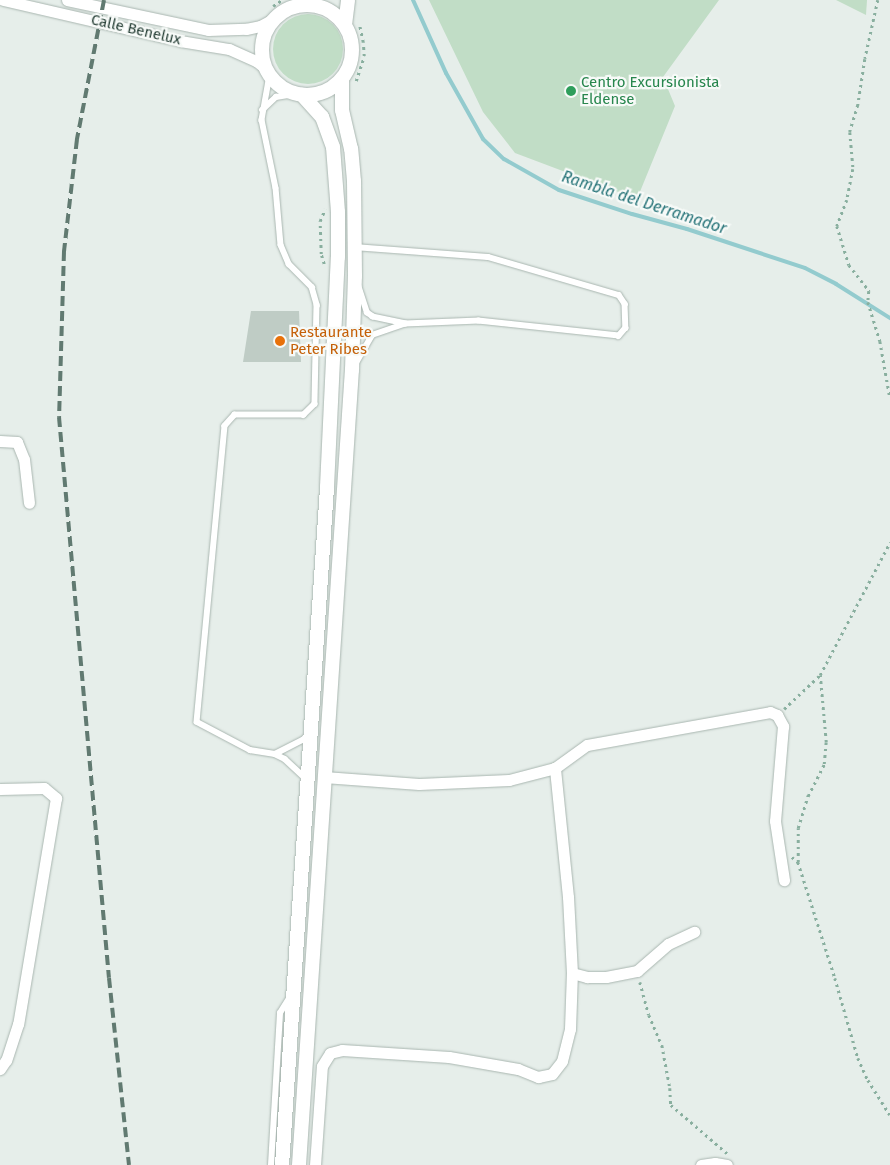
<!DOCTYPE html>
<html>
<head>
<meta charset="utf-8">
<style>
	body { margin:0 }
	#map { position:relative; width:890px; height:1165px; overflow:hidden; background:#e6eeea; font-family:"Fira Sans",sans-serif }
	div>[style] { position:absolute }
	.green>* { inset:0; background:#c1ddc6 }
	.round { border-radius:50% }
	.stream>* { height:4px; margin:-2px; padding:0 2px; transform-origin:2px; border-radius:2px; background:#93cbce }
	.building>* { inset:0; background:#bfccc5 }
	.path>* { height:2.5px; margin-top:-1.25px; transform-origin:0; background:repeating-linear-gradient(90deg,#89af9f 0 2.5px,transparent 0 6.5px) }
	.roads { filter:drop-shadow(0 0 1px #a9b6b0) drop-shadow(0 0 1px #a9b6b0) }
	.service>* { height:5.5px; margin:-2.75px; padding:0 2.75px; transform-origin:2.75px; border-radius:2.75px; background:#fff }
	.minor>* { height:11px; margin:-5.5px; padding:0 5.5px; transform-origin:5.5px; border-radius:5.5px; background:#fff }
	.tertiary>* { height:14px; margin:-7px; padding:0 7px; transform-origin:7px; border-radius:7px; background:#fff }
	.tertiary>.ring { margin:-7px; padding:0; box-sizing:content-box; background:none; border:14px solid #fff; border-radius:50% }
	.rail>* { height:4px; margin-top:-2px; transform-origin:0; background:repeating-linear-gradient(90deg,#617a71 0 10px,transparent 0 15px) }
	.dots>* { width:14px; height:14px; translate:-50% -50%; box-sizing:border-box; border:2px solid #f7faf8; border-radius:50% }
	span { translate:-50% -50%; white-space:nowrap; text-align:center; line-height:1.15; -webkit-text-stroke:4.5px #f7faf8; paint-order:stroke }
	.street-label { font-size:15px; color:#263f36 }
	.leisure-label { font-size:15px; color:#27864d }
	.left { translate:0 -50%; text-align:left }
	.food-label { font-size:15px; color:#c56008 }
	.water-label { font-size:16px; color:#247277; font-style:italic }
</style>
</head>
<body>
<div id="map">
	<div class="green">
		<i style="clip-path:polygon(429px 0,719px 0,663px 77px,675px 106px,637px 199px,515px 153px,483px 112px)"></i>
		<i style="clip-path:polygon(836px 0,867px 0,866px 15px)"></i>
		<i class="round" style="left:273px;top:14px;width:70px;height:70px"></i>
	</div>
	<div class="stream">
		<i style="left:413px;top:0;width:80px;rotate:65.7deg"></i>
		<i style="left:446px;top:73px;width:76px;rotate:60.7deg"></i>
		<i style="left:483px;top:139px;width:29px;rotate:44deg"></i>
		<i style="left:504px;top:159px;width:63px;rotate:29.4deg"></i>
		<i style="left:559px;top:190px;width:77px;rotate:18.2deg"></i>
		<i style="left:632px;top:214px;width:57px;rotate:15.3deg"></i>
		<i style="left:687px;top:229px;width:124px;rotate:18.3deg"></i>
		<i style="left:805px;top:268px;width:35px;rotate:27deg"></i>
		<i style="left:836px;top:284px;width:64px;rotate:32.2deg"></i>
	</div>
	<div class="building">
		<i style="clip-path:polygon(251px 311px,299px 311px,301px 362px,243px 362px)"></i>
	</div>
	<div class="path">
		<i style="left:878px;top:0;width:60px;rotate:102.4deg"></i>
		<i style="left:865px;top:59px;width:47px;rotate:98.7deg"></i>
		<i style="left:858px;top:105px;width:28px;rotate:107deg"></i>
		<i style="left:850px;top:132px;width:37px;rotate:85deg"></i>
		<i style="left:853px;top:169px;width:32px;rotate:101deg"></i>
		<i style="left:847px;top:200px;width:28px;rotate:111deg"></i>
		<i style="left:837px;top:226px;width:41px;rotate:72.9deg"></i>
		<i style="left:849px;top:265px;width:33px;rotate:52deg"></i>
		<i style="left:869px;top:291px;width:11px;rotate:95deg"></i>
		<i style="left:868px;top:302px;width:41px;rotate:72.9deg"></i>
		<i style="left:880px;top:341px;width:58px;rotate:80deg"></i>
		<i style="left:273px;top:6px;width:11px;rotate:-34deg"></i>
		<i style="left:356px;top:81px;width:26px;rotate:-72deg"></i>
		<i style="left:364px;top:56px;width:14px;rotate:-94deg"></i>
		<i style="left:363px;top:42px;width:19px;rotate:-102deg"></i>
		<i style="left:324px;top:264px;width:10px;rotate:-107deg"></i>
		<i style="left:321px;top:254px;width:33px;rotate:-92deg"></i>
		<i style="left:320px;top:221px;width:13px;rotate:-67deg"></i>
		<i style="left:784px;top:709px;width:50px;rotate:-43.4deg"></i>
		<i style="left:820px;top:675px;width:150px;rotate:-62.2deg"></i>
		<i style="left:792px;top:857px;width:8px;rotate:40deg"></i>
		<i style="left:798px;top:862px;width:122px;rotate:72.3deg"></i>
		<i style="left:835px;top:978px;width:83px;rotate:74deg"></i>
		<i style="left:858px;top:1058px;width:24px;rotate:66deg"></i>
		<i style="left:868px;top:1080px;width:41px;rotate:57.8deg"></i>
		<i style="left:798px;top:862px;width:34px;rotate:-90deg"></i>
		<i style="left:798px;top:828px;width:34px;rotate:-73deg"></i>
		<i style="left:808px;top:796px;width:36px;rotate:-63deg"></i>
		<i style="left:824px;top:764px;width:22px;rotate:-85deg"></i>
		<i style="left:826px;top:742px;width:67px;rotate:-95.1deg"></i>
		<i style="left:640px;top:982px;width:34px;rotate:75deg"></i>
		<i style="left:649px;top:1015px;width:33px;rotate:67deg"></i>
		<i style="left:662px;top:1045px;width:44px;rotate:79.5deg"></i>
		<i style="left:670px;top:1088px;width:17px;rotate:87deg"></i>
		<i style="left:671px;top:1105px;width:75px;rotate:40.7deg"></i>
	</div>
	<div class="roads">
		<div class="service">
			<i style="left:270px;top:75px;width:46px;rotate:100.1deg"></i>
			<i style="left:262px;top:120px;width:69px;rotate:78.4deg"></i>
			<i style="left:276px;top:188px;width:57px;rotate:85deg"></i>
			<i style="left:281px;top:245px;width:21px;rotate:67deg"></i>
			<i style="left:289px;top:264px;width:33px;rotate:45deg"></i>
			<i style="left:312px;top:287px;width:19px;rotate:74deg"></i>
			<i style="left:317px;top:305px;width:99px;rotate:91.2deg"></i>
			<i style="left:315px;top:404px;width:16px;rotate:135deg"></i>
			<i style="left:304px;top:415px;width:69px;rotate:180deg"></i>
			<i style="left:235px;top:415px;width:15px;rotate:132deg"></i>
			<i style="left:225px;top:426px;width:297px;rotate:95.4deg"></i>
			<i style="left:197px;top:722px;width:60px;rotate:27.8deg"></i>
			<i style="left:250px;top:750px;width:25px;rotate:9deg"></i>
			<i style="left:275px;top:754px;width:11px;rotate:27deg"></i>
			<i style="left:285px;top:759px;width:26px;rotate:43deg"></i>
			<i style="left:262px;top:110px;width:19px;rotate:-43deg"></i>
			<i style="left:276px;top:97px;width:18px;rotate:-9deg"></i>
			<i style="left:354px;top:247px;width:134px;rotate:4.3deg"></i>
			<i style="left:488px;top:257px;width:136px;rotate:16.2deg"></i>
			<i style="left:619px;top:295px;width:11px;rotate:56deg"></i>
			<i style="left:625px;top:304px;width:24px;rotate:88deg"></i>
			<i style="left:626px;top:328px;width:11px;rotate:131deg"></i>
			<i style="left:619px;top:336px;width:141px;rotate:-173.9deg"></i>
			<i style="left:479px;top:321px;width:73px;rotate:177.6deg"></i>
			<i style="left:406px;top:324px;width:34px;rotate:-168deg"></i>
			<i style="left:373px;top:317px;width:7px;rotate:-146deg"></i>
			<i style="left:367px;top:313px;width:29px;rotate:-108deg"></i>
			<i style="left:356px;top:363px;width:32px;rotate:-60deg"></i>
			<i style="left:372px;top:335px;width:34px;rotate:-19deg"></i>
			<i style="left:275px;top:754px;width:31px;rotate:-27deg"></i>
			<i style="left:303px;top:740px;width:7px;rotate:-45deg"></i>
			<i style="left:271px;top:1165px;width:152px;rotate:-86.6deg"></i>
			<i style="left:280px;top:1013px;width:19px;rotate:-58deg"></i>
		</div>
		<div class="minor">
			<i style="left:3px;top:0;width:182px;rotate:13deg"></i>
			<i style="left:180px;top:41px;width:50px;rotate:9.3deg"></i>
			<i style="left:229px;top:49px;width:30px;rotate:24deg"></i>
			<i style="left:256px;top:61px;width:11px;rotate:38deg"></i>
			<i style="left:67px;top:0;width:144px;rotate:12deg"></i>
			<i style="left:208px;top:30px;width:38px;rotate:-2deg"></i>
			<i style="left:246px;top:29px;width:14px;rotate:-12deg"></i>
			<i style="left:260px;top:26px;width:17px;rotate:-28deg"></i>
			<i style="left:0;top:441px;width:17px;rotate:3deg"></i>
			<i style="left:17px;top:442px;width:18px;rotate:68deg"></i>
			<i style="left:24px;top:459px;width:44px;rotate:83.5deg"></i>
			<i style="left:324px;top:777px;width:95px;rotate:4.2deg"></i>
			<i style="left:419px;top:784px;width:90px;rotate:-2.5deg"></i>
			<i style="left:509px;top:780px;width:48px;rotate:-14.6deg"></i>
			<i style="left:555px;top:768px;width:39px;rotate:-36deg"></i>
			<i style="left:587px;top:745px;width:186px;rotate:-10.2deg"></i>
			<i style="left:770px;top:712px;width:8px;rotate:23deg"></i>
			<i style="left:777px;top:715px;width:13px;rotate:61deg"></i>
			<i style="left:783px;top:726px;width:95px;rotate:94.8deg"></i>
			<i style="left:775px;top:821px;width:60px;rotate:81.3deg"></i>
			<i style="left:0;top:789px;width:44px;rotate:-1.3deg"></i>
			<i style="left:44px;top:788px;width:16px;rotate:40deg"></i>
			<i style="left:56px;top:798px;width:229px;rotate:99.5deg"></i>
			<i style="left:18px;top:1024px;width:38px;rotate:108deg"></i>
			<i style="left:6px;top:1060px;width:11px;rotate:124deg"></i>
			<i style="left:572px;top:973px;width:16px;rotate:15deg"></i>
			<i style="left:587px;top:977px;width:19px"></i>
			<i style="left:606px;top:977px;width:32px;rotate:-11deg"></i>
			<i style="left:637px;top:971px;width:41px;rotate:-41.1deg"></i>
			<i style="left:668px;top:944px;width:29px;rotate:-25deg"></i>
			<i style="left:315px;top:1165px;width:99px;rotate:-86deg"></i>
			<i style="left:322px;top:1066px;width:15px;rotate:-58deg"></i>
			<i style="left:330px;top:1053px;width:12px;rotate:-14deg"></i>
			<i style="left:342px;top:1050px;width:107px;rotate:3.7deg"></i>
			<i style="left:449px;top:1057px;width:70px;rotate:9.9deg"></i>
			<i style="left:518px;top:1069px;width:22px;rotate:22deg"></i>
			<i style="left:538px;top:1077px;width:14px;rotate:-12deg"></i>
			<i style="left:552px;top:1074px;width:16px;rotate:-52deg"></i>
			<i style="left:562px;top:1061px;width:33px;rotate:-76deg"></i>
			<i style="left:570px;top:1029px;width:56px;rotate:-88deg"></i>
			<i style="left:572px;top:973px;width:76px;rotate:-93deg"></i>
			<i style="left:568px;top:897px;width:130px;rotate:-95.8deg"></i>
			<i style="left:701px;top:1165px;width:14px;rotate:-8deg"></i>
			<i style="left:715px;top:1163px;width:12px;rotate:9deg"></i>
		</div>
		<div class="tertiary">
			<i class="ring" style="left:262px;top:5px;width:76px;height:76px"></i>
			<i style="left:345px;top:25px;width:25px;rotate:-83deg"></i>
			<i style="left:282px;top:1165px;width:679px;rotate:-86.2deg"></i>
			<i style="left:327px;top:487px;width:230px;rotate:-87.3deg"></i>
			<i style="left:338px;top:257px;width:45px;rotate:-90deg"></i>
			<i style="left:338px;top:212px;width:65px;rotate:-94.4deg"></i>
			<i style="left:333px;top:147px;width:32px;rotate:-110deg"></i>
			<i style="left:322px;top:117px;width:30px;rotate:-132deg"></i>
			<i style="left:299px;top:1165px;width:797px;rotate:-86.19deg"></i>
			<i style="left:352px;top:370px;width:94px;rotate:-88.2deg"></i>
			<i style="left:355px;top:276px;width:95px;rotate:-90.6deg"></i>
			<i style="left:354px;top:181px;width:32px;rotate:-95deg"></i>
			<i style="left:351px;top:149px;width:40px;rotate:-103deg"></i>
			<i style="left:342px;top:110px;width:30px;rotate:-90deg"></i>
		</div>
	</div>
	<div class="rail">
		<i style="left:104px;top:0;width:142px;rotate:101deg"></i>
		<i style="left:77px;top:139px;width:113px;rotate:96.6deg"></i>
		<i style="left:64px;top:251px;width:166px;rotate:91.7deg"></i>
		<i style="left:59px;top:417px;width:563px;rotate:84.91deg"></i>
		<i style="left:109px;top:978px;width:188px;rotate:83.9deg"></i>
	</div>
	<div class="dots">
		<i style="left:571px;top:91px;background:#2e9e5b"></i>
		<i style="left:280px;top:341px;background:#e8710a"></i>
	</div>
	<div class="street-label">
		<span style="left:136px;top:30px;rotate:13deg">Calle Benelux</span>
	</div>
	<div class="leisure-label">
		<span class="left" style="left:581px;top:91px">Centro Excursionista<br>Eldense</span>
	</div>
	<div class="food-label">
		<span class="left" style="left:290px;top:341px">Restaurante<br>Peter Ribes</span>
	</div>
	<div class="water-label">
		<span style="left:644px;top:203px;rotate:18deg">Rambla del Derramador</span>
	</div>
</div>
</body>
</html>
